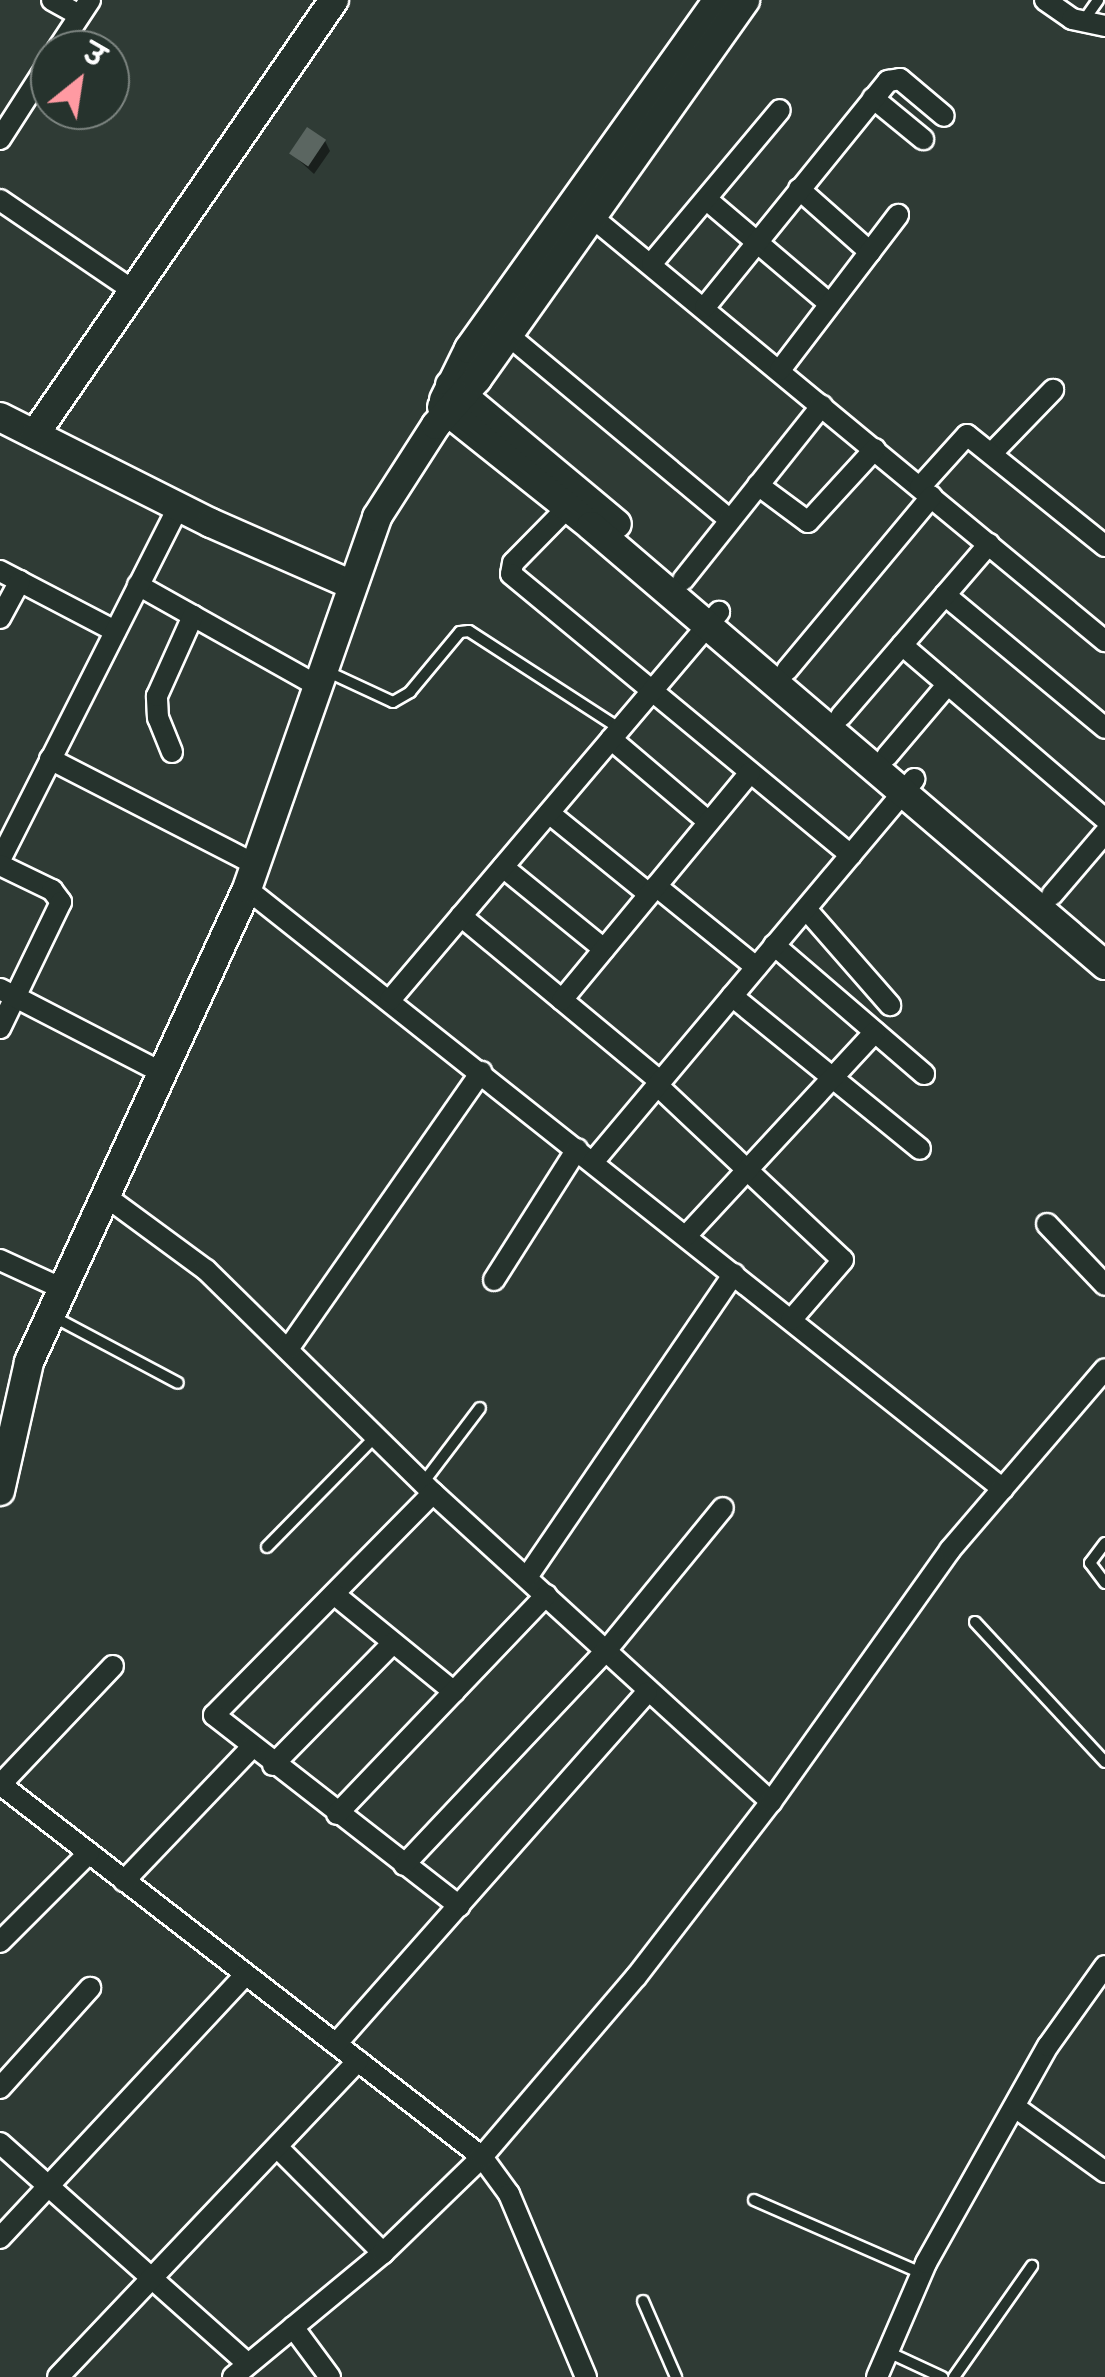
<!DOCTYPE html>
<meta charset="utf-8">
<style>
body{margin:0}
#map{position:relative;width:1105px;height:2377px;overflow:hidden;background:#2f3b35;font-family:"Comic Neue","Playpen Sans Deva",sans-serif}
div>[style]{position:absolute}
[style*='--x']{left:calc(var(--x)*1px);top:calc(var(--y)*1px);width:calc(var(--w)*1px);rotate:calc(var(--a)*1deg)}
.shadow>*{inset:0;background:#0007}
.building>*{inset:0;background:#5b6661;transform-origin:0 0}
.roads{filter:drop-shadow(2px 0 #fff) drop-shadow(-2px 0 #fff) drop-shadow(0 2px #fff) drop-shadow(0 -2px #fff)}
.lane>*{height:10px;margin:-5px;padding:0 5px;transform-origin:5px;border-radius:5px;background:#26332d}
.street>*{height:20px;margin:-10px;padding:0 10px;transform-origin:10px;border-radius:10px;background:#26332d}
.secondary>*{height:28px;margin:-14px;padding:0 14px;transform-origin:14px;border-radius:14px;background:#26332d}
span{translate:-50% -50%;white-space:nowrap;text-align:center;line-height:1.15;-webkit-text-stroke:8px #26332d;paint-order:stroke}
.north{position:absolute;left:30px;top:30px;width:100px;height:100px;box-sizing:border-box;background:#26332d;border:2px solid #7d8581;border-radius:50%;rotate:30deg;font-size:28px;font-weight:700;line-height:40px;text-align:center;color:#fff}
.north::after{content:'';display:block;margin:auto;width:35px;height:45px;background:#ff9aa2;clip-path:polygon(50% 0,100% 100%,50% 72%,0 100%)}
</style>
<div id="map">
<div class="shadow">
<div style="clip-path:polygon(325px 141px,330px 151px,314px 174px,292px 154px)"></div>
</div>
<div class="building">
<div style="left:307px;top:127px;width:23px;height:32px;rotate:34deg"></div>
</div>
<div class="roads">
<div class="lane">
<div style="--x:1082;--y:23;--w:28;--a:-55"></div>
<div style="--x:324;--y:670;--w:76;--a:24.9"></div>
<div style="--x:393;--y:702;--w:20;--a:-30"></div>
<div style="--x:410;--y:692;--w:78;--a:-50.2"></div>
<div style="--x:460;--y:632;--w:9;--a:-6"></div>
<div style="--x:469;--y:631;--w:179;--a:32.9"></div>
<div style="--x:54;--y:1317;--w:140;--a:28"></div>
<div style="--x:423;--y:1483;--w:94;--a:-52.8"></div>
<div style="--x:1105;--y:1543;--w:25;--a:127"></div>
<div style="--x:1090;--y:1563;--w:25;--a:53"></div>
<div style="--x:267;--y:1547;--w:154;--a:-45.5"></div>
<div style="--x:975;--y:1622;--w:191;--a:47.1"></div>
<div style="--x:754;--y:2200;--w:182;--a:23.6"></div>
<div style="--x:643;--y:2301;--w:83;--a:66.5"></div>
<div style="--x:888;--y:2352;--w:60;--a:24.8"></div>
<div style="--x:954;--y:2377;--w:136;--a:-54.9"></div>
</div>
<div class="street">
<div style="--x:52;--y:0;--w:31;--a:29"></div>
<div style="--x:1045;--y:0;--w:33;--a:35"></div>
<div style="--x:1072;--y:19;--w:34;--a:12"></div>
<div style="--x:57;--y:50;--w:60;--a:-56.6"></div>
<div style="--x:873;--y:98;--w:65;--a:39.4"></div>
<div style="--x:0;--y:139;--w:93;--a:-57.3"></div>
<div style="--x:799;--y:189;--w:95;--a:41.6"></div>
<div style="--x:706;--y:199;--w:162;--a:40.3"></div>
<div style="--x:0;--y:200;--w:162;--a:34.2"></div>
<div style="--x:581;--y:208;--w:680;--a:39.57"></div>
<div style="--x:652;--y:263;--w:199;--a:-50.1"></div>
<div style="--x:705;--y:307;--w:291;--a:-51"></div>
<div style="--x:888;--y:81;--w:12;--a:-9"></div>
<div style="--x:900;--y:79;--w:57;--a:40.1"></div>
<div style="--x:508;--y:335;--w:289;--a:39.8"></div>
<div style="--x:780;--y:370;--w:195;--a:-52.7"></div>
<div style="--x:992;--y:453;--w:88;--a:-45.9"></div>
<div style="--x:758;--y:485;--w:62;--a:36.5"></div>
<div style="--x:808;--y:522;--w:99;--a:-47.5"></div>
<div style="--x:920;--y:487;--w:70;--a:-47.9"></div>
<div style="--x:967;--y:435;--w:177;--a:38.8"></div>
<div style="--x:568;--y:507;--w:78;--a:134.5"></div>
<div style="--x:513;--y:563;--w:11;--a:100"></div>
<div style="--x:511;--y:574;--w:441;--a:39.6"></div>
<div style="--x:0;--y:571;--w:130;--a:27.6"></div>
<div style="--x:683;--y:580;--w:223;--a:-51.5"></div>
<div style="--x:138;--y:585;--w:206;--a:29.3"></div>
<div style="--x:945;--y:595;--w:208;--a:39.7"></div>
<div style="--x:0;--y:618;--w:42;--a:-61.6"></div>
<div style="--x:902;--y:645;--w:267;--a:40.6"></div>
<div style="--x:787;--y:670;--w:226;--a:-50.2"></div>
<div style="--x:841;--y:716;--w:227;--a:-49.3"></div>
<div style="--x:611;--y:739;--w:128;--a:40.3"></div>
<div style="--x:172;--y:752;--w:37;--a:-112"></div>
<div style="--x:158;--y:718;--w:22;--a:-93"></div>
<div style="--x:157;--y:696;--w:88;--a:-65.8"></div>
<div style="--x:887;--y:756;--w:94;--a:-49.7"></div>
<div style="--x:50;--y:759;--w:232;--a:27.2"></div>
<div style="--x:549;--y:813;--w:129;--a:39"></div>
<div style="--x:0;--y:860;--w:395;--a:-63.2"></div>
<div style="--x:0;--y:865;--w:58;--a:25.7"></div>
<div style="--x:52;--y:890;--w:15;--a:53"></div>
<div style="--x:61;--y:902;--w:140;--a:115.8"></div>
<div style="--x:503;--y:867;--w:130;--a:39.1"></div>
<div style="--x:656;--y:886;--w:129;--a:39"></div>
<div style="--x:247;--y:889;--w:965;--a:38.44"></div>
<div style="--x:1052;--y:895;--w:82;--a:-49.5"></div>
<div style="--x:806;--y:909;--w:128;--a:48.8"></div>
<div style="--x:461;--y:916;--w:259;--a:39.7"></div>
<div style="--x:774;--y:945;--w:198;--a:40.7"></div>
<div style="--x:0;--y:989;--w:186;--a:27.3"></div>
<div style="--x:732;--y:996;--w:242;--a:39.1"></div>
<div style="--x:390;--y:1000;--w:509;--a:-49.7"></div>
<div style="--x:562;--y:1000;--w:295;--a:-50.4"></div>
<div style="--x:657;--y:1085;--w:255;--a:43.3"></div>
<div style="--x:843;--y:1260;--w:79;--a:130.9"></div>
<div style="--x:593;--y:1162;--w:500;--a:-50"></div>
<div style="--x:104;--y:1195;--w:127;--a:36.3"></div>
<div style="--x:206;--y:1270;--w:318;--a:44.5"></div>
<div style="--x:433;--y:1493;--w:458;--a:42.4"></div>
<div style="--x:1047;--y:1224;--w:84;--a:46.4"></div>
<div style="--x:686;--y:1236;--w:278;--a:-47.2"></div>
<div style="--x:0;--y:1260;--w:67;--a:24.7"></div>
<div style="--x:494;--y:1280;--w:155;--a:-57.6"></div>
<div style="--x:288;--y:1349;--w:338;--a:-55.1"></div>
<div style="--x:433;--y:1493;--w:312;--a:134.6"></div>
<div style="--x:214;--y:1715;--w:311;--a:37.9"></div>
<div style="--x:527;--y:1577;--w:367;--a:-55.7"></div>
<div style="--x:334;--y:1594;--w:155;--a:39.2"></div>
<div style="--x:273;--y:1765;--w:171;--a:-45.5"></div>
<div style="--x:0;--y:1784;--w:609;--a:37.73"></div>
<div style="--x:482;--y:2157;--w:46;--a:53.9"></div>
<div style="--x:509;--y:2194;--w:199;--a:67.2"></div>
<div style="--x:0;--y:1785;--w:164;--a:-46.5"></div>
<div style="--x:337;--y:1814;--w:303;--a:-46.3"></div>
<div style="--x:404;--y:1865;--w:293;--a:-46.7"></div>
<div style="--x:605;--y:1652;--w:186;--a:-50.7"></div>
<div style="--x:124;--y:1881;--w:184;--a:-46.3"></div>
<div style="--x:0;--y:1942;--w:126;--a:-45"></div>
<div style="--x:336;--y:2044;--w:469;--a:-48.5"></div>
<div style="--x:0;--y:2088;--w:135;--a:-48"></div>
<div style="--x:1015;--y:2107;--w:111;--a:35.8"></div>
<div style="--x:0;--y:2143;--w:332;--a:41.7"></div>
<div style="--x:277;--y:2147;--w:150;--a:45"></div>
<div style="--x:0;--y:2238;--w:359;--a:-47"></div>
<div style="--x:293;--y:2327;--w:62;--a:53.5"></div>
<div style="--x:58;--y:2377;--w:436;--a:-46.5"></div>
<div style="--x:233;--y:2377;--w:195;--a:-39.6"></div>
<div style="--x:383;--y:2253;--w:138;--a:-44.1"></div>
<div style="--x:482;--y:2157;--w:237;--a:-49.5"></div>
<div style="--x:636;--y:1977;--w:221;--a:-52.4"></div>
<div style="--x:771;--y:1802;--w:309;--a:-54.6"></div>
<div style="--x:950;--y:1550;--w:238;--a:-49.4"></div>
<div style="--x:877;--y:2377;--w:124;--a:-66.7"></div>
<div style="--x:926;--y:2263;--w:249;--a:-60.7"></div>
<div style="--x:1048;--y:2046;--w:98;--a:-54.5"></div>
</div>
<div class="secondary">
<div style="--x:450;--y:385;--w:217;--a:39.8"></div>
<div style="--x:444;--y:400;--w:57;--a:-63.9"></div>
<div style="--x:469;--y:349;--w:429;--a:-54.5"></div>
<div style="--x:442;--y:407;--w:191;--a:38.6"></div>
<div style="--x:591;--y:526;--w:676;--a:40.5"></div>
<div style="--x:0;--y:417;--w:236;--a:26.7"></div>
<div style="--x:211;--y:523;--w:154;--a:23.7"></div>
<div style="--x:35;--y:434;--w:527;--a:-55.44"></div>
<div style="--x:0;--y:1491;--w:132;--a:-77.3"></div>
<div style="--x:29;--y:1362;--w:521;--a:-65.26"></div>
<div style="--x:247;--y:889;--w:394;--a:-70.7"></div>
<div style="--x:377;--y:517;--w:109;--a:-57.3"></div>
<div style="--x:436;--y:425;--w:62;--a:-48.3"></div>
<div style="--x:477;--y:379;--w:464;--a:-54.7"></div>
</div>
</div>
<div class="north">उ</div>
</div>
